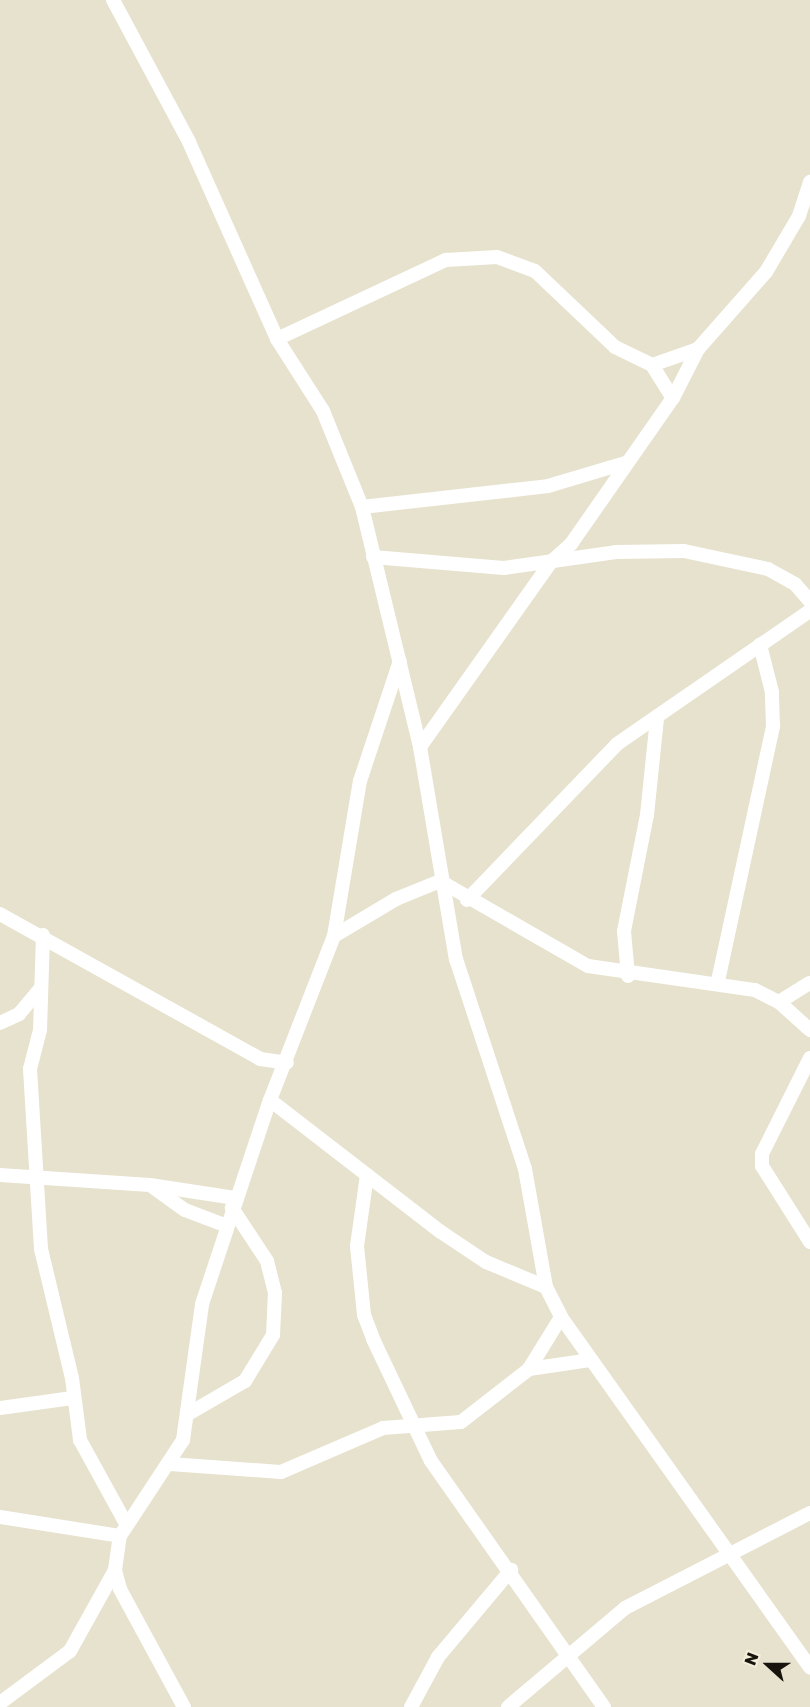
<!DOCTYPE html>
<style>
body{margin:0}
#map{position:relative;width:810px;height:1707px;overflow:hidden;background:#e7e2ce;font-family:"Golos Text",sans-serif}
div>[style]{position:absolute}
[style*='--x']{left:calc(var(--x)*1px);top:calc(var(--y)*1px);width:calc(var(--w)*1px);rotate:calc(var(--a)*1deg)}
.minor>*{height:14px;margin:-7px;padding:0 7px;transform-origin:7px;border-radius:7px;background:#fff}
span{translate:-50% -50%;white-space:nowrap;text-align:center;line-height:1.15;-webkit-text-stroke:5px #f4efdb;paint-order:stroke}
.north{position:absolute;left:738px;top:1635px;width:60px;height:60px;-webkit-text-stroke:4px #f4efdb;paint-order:stroke;rotate:291deg;font-size:16px;font-weight:700;line-height:24px;text-align:center;color:#16140d}
.north::after{content:'';display:block;margin:auto;width:21px;height:27px;background:#16140d;clip-path:polygon(50% 0,100% 100%,50% 72%,0 100%)}
</style>
<div id="map">
<div class="minor">
<div style="--x:113;--y:0;--w:161;--a:61.8"></div>
<div style="--x:189;--y:142;--w:216;--a:65.9"></div>
<div style="--x:277;--y:339;--w:85;--a:57.4"></div>
<div style="--x:323;--y:411;--w:104;--a:67.9"></div>
<div style="--x:362;--y:507;--w:247;--a:76.4"></div>
<div style="--x:420;--y:747;--w:215;--a:80.4"></div>
<div style="--x:456;--y:959;--w:221;--a:71.8"></div>
<div style="--x:525;--y:1169;--w:120;--a:79.9"></div>
<div style="--x:546;--y:1287;--w:34;--a:63"></div>
<div style="--x:561;--y:1317;--w:430;--a:54.6"></div>
<div style="--x:277;--y:339;--w:187;--a:-25.1"></div>
<div style="--x:446;--y:260;--w:51;--a:-3.4"></div>
<div style="--x:497;--y:257;--w:40;--a:20.2"></div>
<div style="--x:535;--y:271;--w:110;--a:43.5"></div>
<div style="--x:615;--y:347;--w:41;--a:25.9"></div>
<div style="--x:652;--y:365;--w:39;--a:58"></div>
<div style="--x:652;--y:365;--w:49;--a:-19.2"></div>
<div style="--x:362;--y:507;--w:187;--a:-6.4"></div>
<div style="--x:548;--y:486;--w:80;--a:-16.6"></div>
<div style="--x:373;--y:557;--w:131;--a:4.8"></div>
<div style="--x:504;--y:568;--w:113;--a:-8.1"></div>
<div style="--x:616;--y:552;--w:68;--a:-0.8"></div>
<div style="--x:684;--y:551;--w:86;--a:12.1"></div>
<div style="--x:768;--y:569;--w:31;--a:29"></div>
<div style="--x:795;--y:584;--w:23;--a:49"></div>
<div style="--x:420;--y:747;--w:227;--a:-54.7"></div>
<div style="--x:551;--y:562;--w:27;--a:-42"></div>
<div style="--x:571;--y:544;--w:178;--a:-55.1"></div>
<div style="--x:673;--y:398;--w:55;--a:-63"></div>
<div style="--x:698;--y:349;--w:103;--a:-48.6"></div>
<div style="--x:766;--y:272;--w:65;--a:-59.5"></div>
<div style="--x:799;--y:216;--w:36;--a:-72"></div>
<div style="--x:467;--y:900;--w:216;--a:-46.1"></div>
<div style="--x:617;--y:744;--w:234;--a:-34.6"></div>
<div style="--x:0;--y:914;--w:298;--a:29.1"></div>
<div style="--x:260;--y:1059;--w:27;--a:8"></div>
<div style="--x:43;--y:935;--w:95;--a:91.8"></div>
<div style="--x:40;--y:1030;--w:40;--a:104.4"></div>
<div style="--x:30;--y:1069;--w:180;--a:86.5"></div>
<div style="--x:41;--y:1249;--w:133;--a:76.5"></div>
<div style="--x:72;--y:1378;--w:63;--a:82.6"></div>
<div style="--x:80;--y:1440;--w:94;--a:61.2"></div>
<div style="--x:334;--y:936;--w:72;--a:-30.8"></div>
<div style="--x:396;--y:899;--w:48;--a:-22.2"></div>
<div style="--x:440;--y:881;--w:171;--a:29.9"></div>
<div style="--x:588;--y:966;--w:169;--a:8.2"></div>
<div style="--x:755;--y:990;--w:27;--a:27"></div>
<div style="--x:779;--y:1002;--w:42;--a:42.1"></div>
<div style="--x:628;--y:976;--w:45;--a:-95.1"></div>
<div style="--x:624;--y:931;--w:118;--a:-78.8"></div>
<div style="--x:647;--y:815;--w:97;--a:-84.1"></div>
<div style="--x:718;--y:981;--w:261;--a:-77.8"></div>
<div style="--x:773;--y:726;--w:34;--a:-92"></div>
<div style="--x:772;--y:692;--w:49;--a:-104.3"></div>
<div style="--x:779;--y:1002;--w:36;--a:-32"></div>
<div style="--x:0;--y:1023;--w:21;--a:-25"></div>
<div style="--x:19;--y:1014;--w:34;--a:-50"></div>
<div style="--x:810;--y:1058;--w:107;--a:116.6"></div>
<div style="--x:762;--y:1154;--w:12;--a:90"></div>
<div style="--x:762;--y:1166;--w:90;--a:57.7"></div>
<div style="--x:270;--y:1100;--w:216;--a:37.7"></div>
<div style="--x:441;--y:1232;--w:54;--a:33.7"></div>
<div style="--x:486;--y:1262;--w:65;--a:22.6"></div>
<div style="--x:0;--y:1175;--w:150;--a:3.8"></div>
<div style="--x:150;--y:1185;--w:86;--a:8.7"></div>
<div style="--x:367;--y:1175;--w:72;--a:98"></div>
<div style="--x:357;--y:1246;--w:69;--a:84.2"></div>
<div style="--x:364;--y:1315;--w:26;--a:69"></div>
<div style="--x:373;--y:1339;--w:135;--a:64.6"></div>
<div style="--x:431;--y:1461;--w:301;--a:54.9"></div>
<div style="--x:153;--y:1187;--w:39;--a:36"></div>
<div style="--x:185;--y:1210;--w:45;--a:20.9"></div>
<div style="--x:529;--y:1369;--w:61;--a:-58.4"></div>
<div style="--x:0;--y:1408;--w:73;--a:-7.9"></div>
<div style="--x:188;--y:1414;--w:66;--a:-30.1"></div>
<div style="--x:245;--y:1381;--w:54;--a:-58.7"></div>
<div style="--x:273;--y:1335;--w:42;--a:-87.3"></div>
<div style="--x:275;--y:1293;--w:33;--a:-104"></div>
<div style="--x:267;--y:1261;--w:64;--a:-123.4"></div>
<div style="--x:170;--y:1464;--w:111;--a:4.1"></div>
<div style="--x:281;--y:1472;--w:111;--a:-23.3"></div>
<div style="--x:383;--y:1428;--w:78;--a:-4.4"></div>
<div style="--x:461;--y:1422;--w:86;--a:-37.9"></div>
<div style="--x:529;--y:1369;--w:63;--a:-8.3"></div>
<div style="--x:0;--y:1517;--w:121;--a:9"></div>
<div style="--x:0;--y:1703;--w:87;--a:-36.6"></div>
<div style="--x:70;--y:1651;--w:93;--a:-60.9"></div>
<div style="--x:184;--y:1707;--w:134;--a:-118.5"></div>
<div style="--x:120;--y:1589;--w:20;--a:-105"></div>
<div style="--x:115;--y:1570;--w:34;--a:-82"></div>
<div style="--x:120;--y:1536;--w:115;--a:-56.7"></div>
<div style="--x:183;--y:1440;--w:137;--a:-82"></div>
<div style="--x:202;--y:1304;--w:215;--a:-71.6"></div>
<div style="--x:270;--y:1100;--w:176;--a:-68.7"></div>
<div style="--x:334;--y:936;--w:157;--a:-80.5"></div>
<div style="--x:360;--y:781;--w:126;--a:-71.6"></div>
<div style="--x:411;--y:1707;--w:57;--a:-61.6"></div>
<div style="--x:438;--y:1657;--w:114;--a:-50"></div>
<div style="--x:508;--y:1707;--w:153;--a:-40.2"></div>
<div style="--x:625;--y:1608;--w:208;--a:-27.2"></div>
</div>
<div class="north">N</div>
</div>
